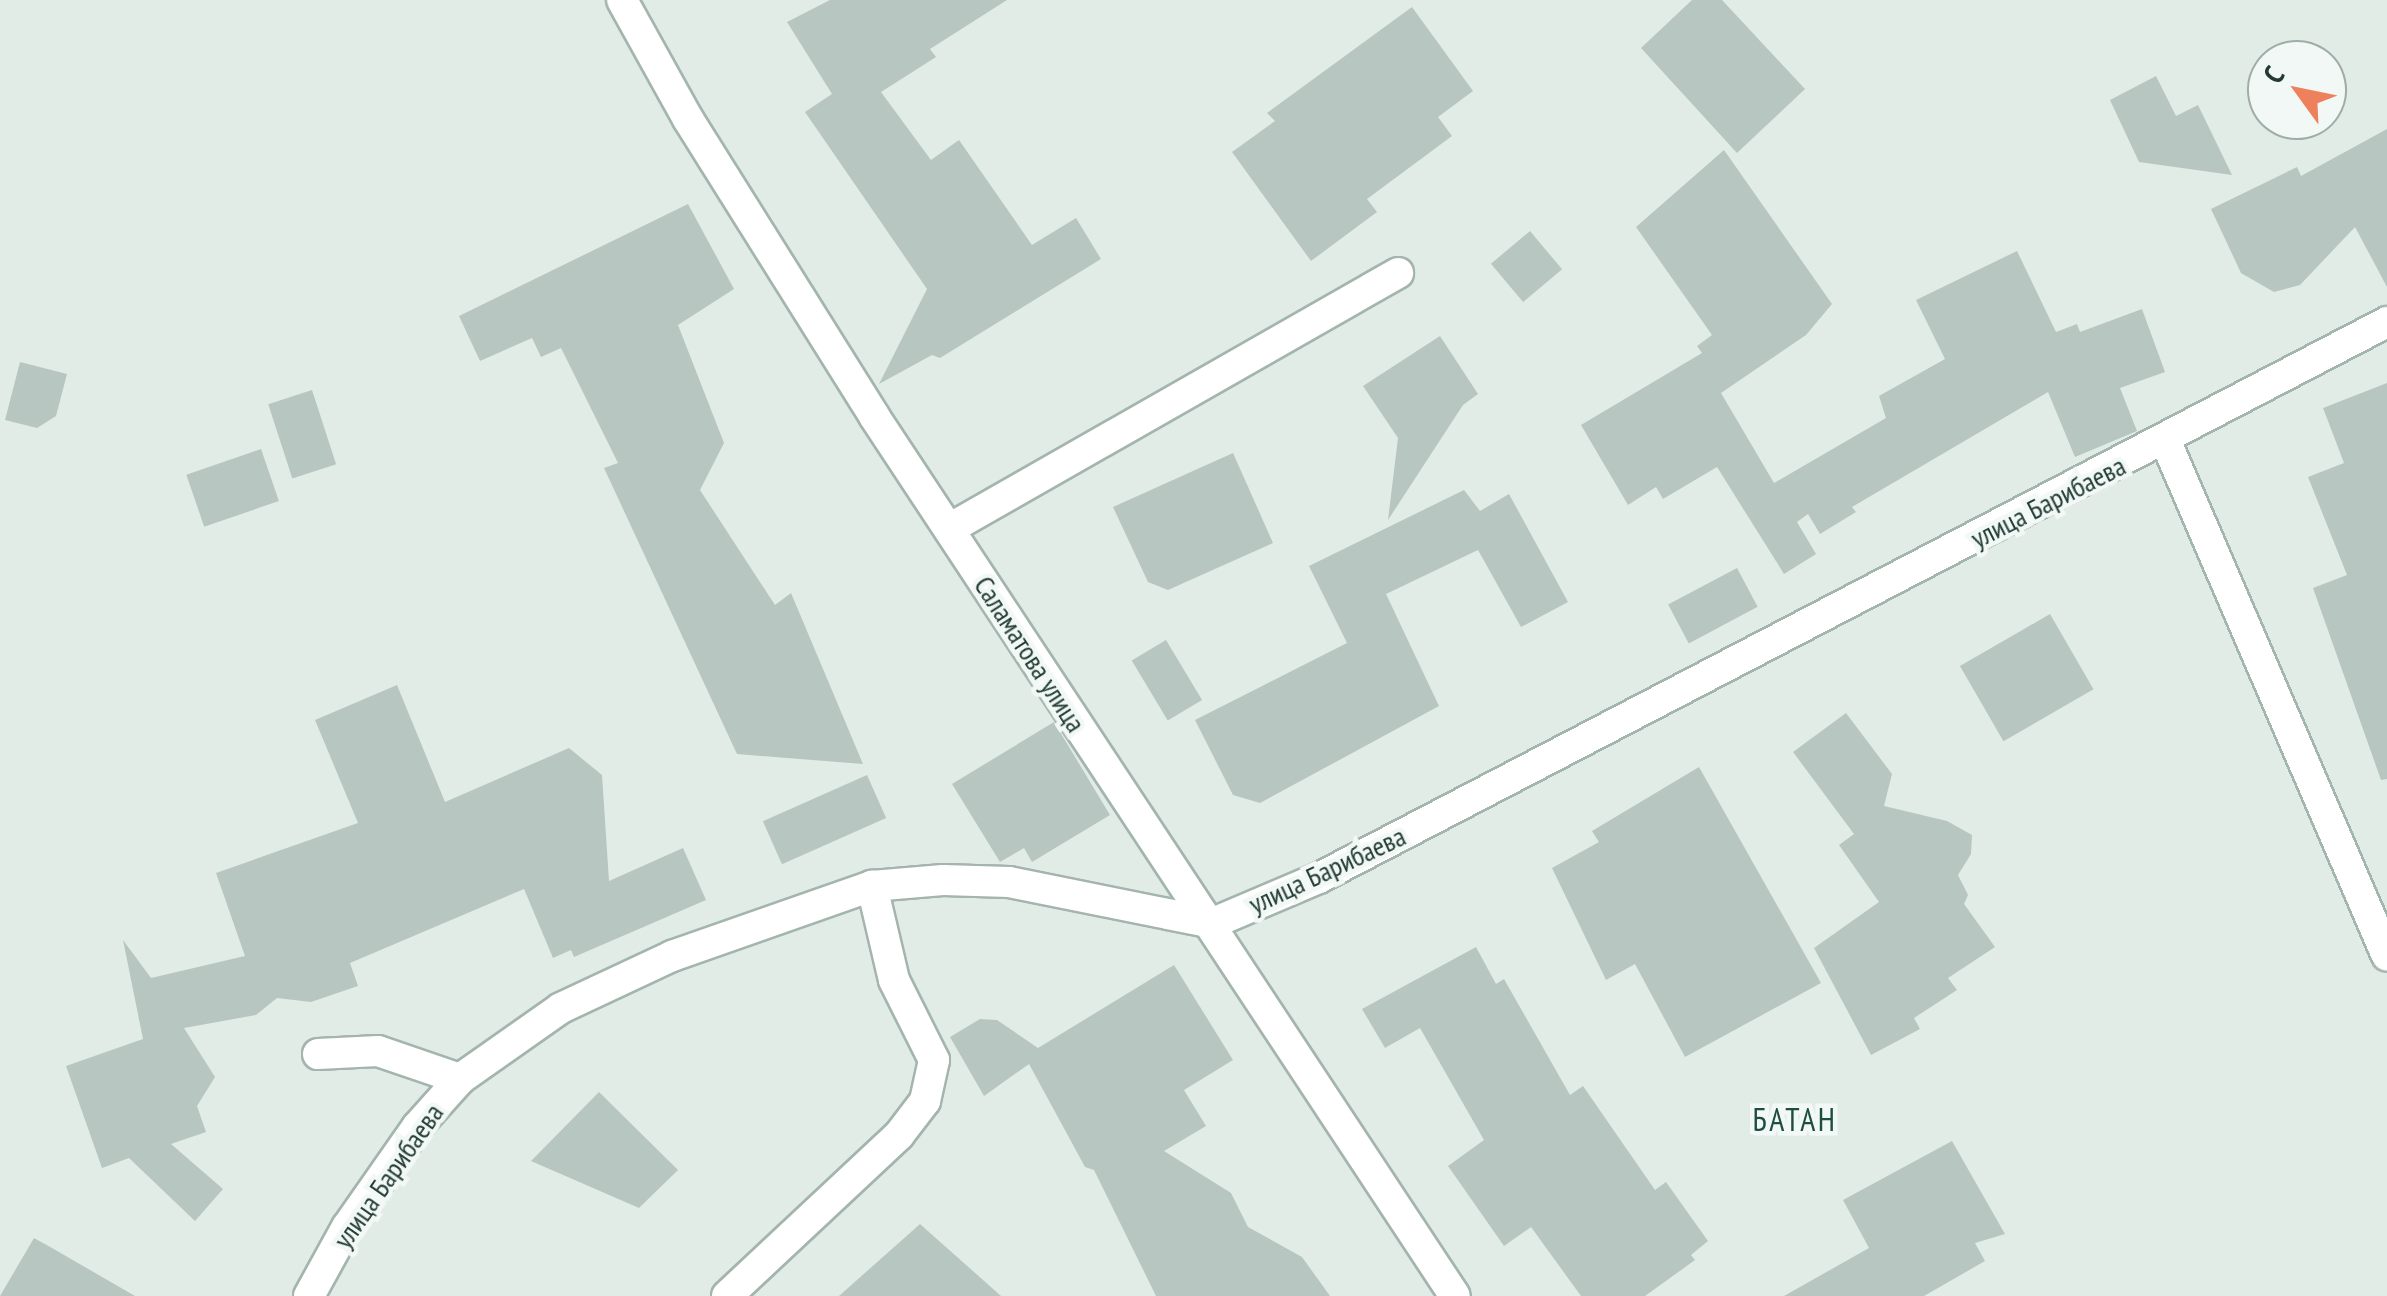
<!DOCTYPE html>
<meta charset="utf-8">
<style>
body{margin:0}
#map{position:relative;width:2387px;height:1296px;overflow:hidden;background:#e1ece7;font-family:"PT Sans Narrow",sans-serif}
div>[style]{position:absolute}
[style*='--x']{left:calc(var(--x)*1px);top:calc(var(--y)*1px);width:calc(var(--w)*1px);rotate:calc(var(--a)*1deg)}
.building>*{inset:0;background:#b7c6c0;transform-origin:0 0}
.roads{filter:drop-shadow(2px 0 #a4b4ae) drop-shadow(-2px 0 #a4b4ae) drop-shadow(0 2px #a4b4ae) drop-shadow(0 -2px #a4b4ae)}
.street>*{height:30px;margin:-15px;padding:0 15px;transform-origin:15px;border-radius:15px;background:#fff}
.secondary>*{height:30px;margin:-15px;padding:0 15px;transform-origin:15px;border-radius:15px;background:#fff}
span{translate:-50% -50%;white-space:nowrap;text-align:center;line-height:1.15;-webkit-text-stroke:9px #f2f8f5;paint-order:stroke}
.street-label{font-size:28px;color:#223c35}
.quarter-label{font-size:32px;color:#1e4e42;letter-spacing:2.5px}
.north{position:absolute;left:2247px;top:40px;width:100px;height:100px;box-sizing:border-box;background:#f2f8f5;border:2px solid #9fada8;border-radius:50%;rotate:303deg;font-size:28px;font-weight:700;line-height:40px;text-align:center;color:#223c35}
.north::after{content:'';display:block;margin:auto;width:35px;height:45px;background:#ef805c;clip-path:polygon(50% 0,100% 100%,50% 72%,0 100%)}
</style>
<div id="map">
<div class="building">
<div style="clip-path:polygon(830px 0,1007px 0,930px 49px,936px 57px,881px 92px,931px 160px,959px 140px,1032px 245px,1076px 218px,1101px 259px,940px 358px,932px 355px,879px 384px,927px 289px,805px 112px,832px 94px,787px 22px)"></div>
<div style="clip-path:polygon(1692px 0,1722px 0,1805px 89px,1737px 153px,1641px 48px)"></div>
<div style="clip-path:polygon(1412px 7px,1473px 91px,1438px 117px,1452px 136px,1367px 199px,1377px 212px,1311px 261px,1232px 152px,1275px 121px,1267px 113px)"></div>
<div style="clip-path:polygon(2156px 76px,2176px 116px,2198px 105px,2232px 175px,2139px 162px,2110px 100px)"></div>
<div style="clip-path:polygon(2387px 129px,2387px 287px,2355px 227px,2300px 285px,2274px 292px,2241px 273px,2211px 209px,2297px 167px,2301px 176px)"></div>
<div style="clip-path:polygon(1724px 150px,1832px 304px,1806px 335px,1721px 393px,1774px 483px,1886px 418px,1879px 396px,1945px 359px,1916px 300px,2017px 251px,2056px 332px,2077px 324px,2080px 332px,2142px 309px,2165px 372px,2120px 388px,2137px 431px,2075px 457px,2048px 392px,1852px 507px,1856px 512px,1820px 534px,1808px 514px,1797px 522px,1816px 554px,1784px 574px,1717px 467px,1663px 499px,1656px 487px,1628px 505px,1581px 425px,1702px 353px,1697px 346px,1712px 335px,1636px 227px)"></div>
<div style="clip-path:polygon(688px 204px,734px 289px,678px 325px,724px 443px,700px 490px,775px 605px,791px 593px,863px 764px,737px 754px,604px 468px,618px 463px,561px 348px,541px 357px,532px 338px,480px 361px,459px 316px)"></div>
<div style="left:1530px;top:231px;width:50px;height:51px;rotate:50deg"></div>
<div style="clip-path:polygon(1440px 336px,1478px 394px,1463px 405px,1388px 520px,1398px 438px,1363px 386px)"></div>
<div style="clip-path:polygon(20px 362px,67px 374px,56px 416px,37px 428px,5px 420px)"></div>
<div style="clip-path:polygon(2387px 383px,2387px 779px,2381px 780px,2313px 588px,2347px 575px,2308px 477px,2344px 463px,2323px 408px)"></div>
<div style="left:312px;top:390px;width:78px;height:46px;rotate:72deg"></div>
<div style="left:261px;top:449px;width:55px;height:79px;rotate:71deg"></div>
<div style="clip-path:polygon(1233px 453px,1273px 543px,1168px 590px,1148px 582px,1113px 507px)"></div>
<div style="clip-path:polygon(1464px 490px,1480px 511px,1509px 494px,1568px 602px,1521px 627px,1478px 550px,1386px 594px,1439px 706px,1260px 803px,1233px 795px,1195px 720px,1347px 643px,1309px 566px)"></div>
<div style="left:1737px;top:568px;width:44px;height:78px;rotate:62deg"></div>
<div style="left:2050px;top:614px;width:87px;height:104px;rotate:60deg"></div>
<div style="left:1166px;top:640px;width:70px;height:40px;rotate:59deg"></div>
<div style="clip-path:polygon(397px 685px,445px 802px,569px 748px,602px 775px,609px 881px,683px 848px,706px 900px,574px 957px,571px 950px,553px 958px,524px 889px,350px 963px,358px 986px,311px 1002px,277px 998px,256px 1015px,184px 1028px,215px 1077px,197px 1106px,206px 1132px,171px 1144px,223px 1189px,195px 1221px,129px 1158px,102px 1168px,66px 1066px,143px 1039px,123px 940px,151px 978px,245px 956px,216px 873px,358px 823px,315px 720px)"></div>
<div style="clip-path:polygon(1846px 713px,1892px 774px,1884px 806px,1947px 821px,1972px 835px,1971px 854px,1958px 875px,1968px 895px,1964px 904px,1995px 947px,1948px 978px,1957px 990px,1914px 1018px,1920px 1029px,1871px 1055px,1814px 948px,1879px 902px,1839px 845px,1854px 834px,1793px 752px)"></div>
<div style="clip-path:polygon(1054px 722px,1110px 815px,1032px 862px,1024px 848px,1000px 862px,952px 784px)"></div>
<div style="clip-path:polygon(1699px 767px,1821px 983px,1685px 1057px,1635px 964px,1606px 980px,1552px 868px,1599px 842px,1592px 831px)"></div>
<div style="left:867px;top:775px;width:47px;height:114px;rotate:66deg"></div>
<div style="clip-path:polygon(1476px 947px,1496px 984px,1504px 979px,1570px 1095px,1583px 1086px,1655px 1190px,1666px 1182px,1708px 1241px,1691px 1255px,1695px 1260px,1645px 1296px,1581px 1296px,1531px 1227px,1504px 1246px,1448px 1166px,1484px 1140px,1420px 1028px,1385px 1048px,1362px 1009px)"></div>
<div style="clip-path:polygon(1174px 965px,1233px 1060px,1184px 1090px,1206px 1126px,1164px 1151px,1231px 1193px,1248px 1227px,1302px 1257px,1330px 1296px,1156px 1296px,1094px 1170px,1085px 1167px,1029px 1064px,984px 1096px,950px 1037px,980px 1019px,997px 1020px,1038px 1048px)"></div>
<div style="clip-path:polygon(599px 1092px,678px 1170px,639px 1208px,531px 1161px)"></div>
<div style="clip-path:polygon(1952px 1141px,2005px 1234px,1975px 1243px,1985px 1261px,1924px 1296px,1784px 1296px,1869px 1248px,1843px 1200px)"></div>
<div style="clip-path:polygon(920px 1224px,1001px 1296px,839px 1296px)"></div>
<div style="clip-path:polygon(34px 1238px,52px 1248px,135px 1296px,0 1296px)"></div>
</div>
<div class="roads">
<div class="street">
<div style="--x:622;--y:0;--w:136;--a:61"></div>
<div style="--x:688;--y:119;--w:350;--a:57.9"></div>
<div style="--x:874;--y:416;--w:1054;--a:56.57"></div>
<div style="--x:2166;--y:442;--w:559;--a:66.73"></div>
<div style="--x:949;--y:529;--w:517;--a:-29.69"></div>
<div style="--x:318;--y:1054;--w:60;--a:-2.9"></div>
<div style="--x:378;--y:1051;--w:87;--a:18.9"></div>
<div style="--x:309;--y:1296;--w:79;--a:-61.2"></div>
<div style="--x:347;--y:1227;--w:122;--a:-55"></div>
<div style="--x:417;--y:1127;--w:64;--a:-48.1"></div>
<div style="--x:460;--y:1079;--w:123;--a:-35.1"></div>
<div style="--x:561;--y:1008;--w:123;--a:-25.1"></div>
<div style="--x:672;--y:956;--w:212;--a:-19.3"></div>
<div style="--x:872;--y:886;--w:71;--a:-4.8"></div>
<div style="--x:943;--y:880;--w:66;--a:1.7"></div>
<div style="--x:1009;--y:882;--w:208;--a:11.4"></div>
<div style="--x:727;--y:1296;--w:236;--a:-43.1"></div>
<div style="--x:899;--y:1135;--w:43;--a:-52.6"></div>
<div style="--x:925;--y:1101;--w:42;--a:-77.6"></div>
<div style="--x:934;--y:1060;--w:89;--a:-116.6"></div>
<div style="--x:894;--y:980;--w:97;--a:-103.2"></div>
</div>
<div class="secondary">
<div style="--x:1213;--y:923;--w:115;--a:-23"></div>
<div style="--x:1319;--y:878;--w:1204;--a:-27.5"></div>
</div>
</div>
<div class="street-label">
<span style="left:2048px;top:502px;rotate:-27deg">улица Барибаева</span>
<span style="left:1030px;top:654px;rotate:57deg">Саламатова улица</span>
<span style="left:1327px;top:870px;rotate:-25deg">улица Барибаева</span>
<span style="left:388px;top:1176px;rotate:-55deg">улица Барибаева</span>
</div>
<div class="quarter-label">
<span style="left:1795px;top:1119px">БАТАН</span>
</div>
<div class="north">С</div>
</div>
